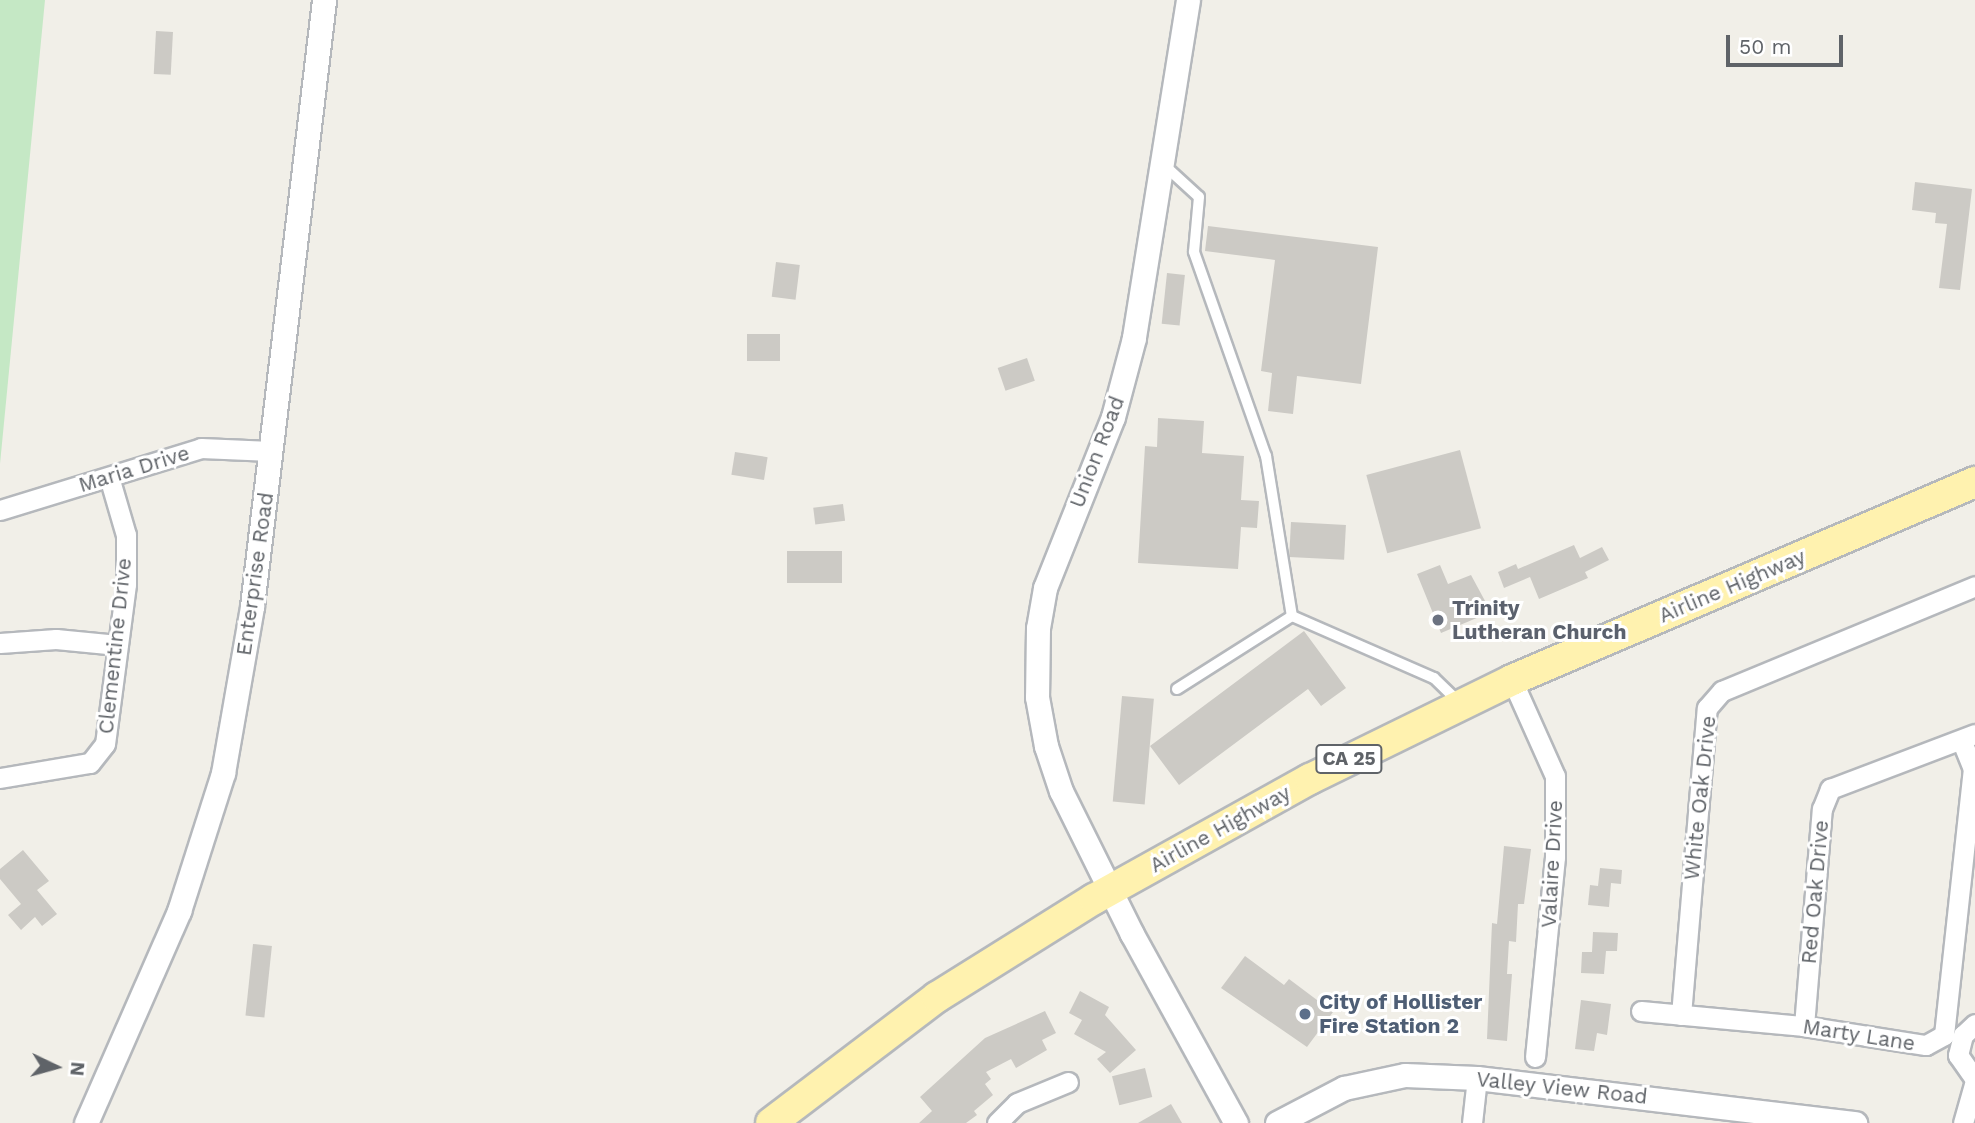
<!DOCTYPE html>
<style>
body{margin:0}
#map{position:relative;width:1975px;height:1123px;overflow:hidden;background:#f1efe8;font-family:"Work Sans",sans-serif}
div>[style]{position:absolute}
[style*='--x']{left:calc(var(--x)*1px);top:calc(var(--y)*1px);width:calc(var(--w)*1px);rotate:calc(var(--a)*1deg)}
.green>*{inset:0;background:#c5e8c5}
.building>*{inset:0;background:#cccac5;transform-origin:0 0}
.roads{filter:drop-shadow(2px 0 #b5b8bc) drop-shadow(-2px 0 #b5b8bc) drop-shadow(0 2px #b5b8bc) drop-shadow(0 -2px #b5b8bc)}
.service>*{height:10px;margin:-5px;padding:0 5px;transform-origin:5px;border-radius:5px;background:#fff}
.minor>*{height:19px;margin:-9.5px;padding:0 9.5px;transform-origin:9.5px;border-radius:9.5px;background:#fff}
.tertiary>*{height:23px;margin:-11.5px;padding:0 11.5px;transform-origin:11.5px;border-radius:11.5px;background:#fff}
.primary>*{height:30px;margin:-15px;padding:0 15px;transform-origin:15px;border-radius:15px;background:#fff2af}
.dots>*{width:19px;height:19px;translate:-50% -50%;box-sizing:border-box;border:4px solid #fff;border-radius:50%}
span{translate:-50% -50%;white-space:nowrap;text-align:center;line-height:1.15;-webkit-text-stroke:6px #fff;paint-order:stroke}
.shield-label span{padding:2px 5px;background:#fff;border:2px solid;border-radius:5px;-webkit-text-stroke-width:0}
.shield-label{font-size:19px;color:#5f6368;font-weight:700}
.street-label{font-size:21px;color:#5f6368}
.worship-label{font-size:21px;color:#5b616d;font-weight:700}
.left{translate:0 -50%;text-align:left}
.service-label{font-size:21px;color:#4e5e75;font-weight:700}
.north{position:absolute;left:21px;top:1032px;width:70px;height:70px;-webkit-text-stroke:5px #fff;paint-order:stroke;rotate:95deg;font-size:19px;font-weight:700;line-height:28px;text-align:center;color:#5f6368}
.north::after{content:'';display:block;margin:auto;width:24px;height:32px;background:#5f6368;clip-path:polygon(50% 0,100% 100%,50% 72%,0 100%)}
.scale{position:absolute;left:1726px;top:35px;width:117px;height:32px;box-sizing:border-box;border:4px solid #5f6368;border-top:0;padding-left:9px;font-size:21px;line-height:24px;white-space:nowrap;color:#5f6368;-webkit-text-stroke:5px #fff;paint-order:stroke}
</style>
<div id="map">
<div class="green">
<div style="clip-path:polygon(0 0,45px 0,0 464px)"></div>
</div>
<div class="building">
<div style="left:156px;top:31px;width:17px;height:43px;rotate:3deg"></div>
<div style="clip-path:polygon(1915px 182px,1972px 189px,1960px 290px,1939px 288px,1947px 224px,1935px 223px,1936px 213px,1912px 210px)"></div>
<div style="clip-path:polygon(1208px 226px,1378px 247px,1361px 384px,1297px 376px,1293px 414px,1268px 411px,1272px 373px,1261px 371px,1275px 260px,1205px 251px)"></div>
<div style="left:776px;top:262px;width:24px;height:35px;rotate:7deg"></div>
<div style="left:1167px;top:273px;width:18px;height:51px;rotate:6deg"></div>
<div style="left:780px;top:334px;width:27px;height:33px;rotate:90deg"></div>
<div style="left:1027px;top:358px;width:24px;height:31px;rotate:71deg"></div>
<div style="clip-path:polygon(1158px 418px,1204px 421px,1202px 453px,1244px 456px,1241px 500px,1259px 501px,1257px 528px,1241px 527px,1238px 569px,1138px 563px,1145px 446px,1157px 447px)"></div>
<div style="left:1460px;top:450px;width:81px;height:97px;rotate:75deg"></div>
<div style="left:735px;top:452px;width:33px;height:23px;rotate:9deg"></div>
<div style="left:843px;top:504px;width:17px;height:30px;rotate:83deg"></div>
<div style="left:1291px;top:522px;width:55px;height:35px;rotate:3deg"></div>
<div style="clip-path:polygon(1574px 545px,1580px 558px,1602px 547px,1609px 560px,1585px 572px,1588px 578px,1539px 599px,1530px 577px,1504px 588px,1498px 572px,1516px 564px,1518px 569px)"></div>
<div style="left:787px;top:551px;width:55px;height:32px"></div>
<div style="clip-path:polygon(1440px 565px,1448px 584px,1471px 575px,1491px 612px,1441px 633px,1417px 574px)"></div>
<div style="clip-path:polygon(1304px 631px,1346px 688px,1321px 706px,1308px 689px,1179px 785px,1150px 746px)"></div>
<div style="left:1122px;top:696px;width:32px;height:106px;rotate:5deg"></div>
<div style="clip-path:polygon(1504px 846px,1531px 849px,1524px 904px,1518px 904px,1516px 942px,1509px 941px,1507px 974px,1512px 974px,1507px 1041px,1487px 1039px,1492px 923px,1497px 924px)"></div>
<div style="clip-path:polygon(23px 850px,49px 881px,37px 890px,57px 914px,42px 926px,35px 917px,21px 930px,8px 915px,21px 904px,0 879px,0 869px)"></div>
<div style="clip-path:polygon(1600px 868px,1622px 870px,1621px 884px,1611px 883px,1609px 907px,1588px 905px,1590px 885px,1598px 886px)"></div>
<div style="clip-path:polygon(1593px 932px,1618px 933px,1617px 951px,1606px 951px,1604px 974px,1581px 973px,1582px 952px,1592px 952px)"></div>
<div style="left:253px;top:944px;width:19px;height:72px;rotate:6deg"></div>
<div style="clip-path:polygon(1245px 956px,1284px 985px,1289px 979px,1333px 1012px,1307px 1047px,1221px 988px)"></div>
<div style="clip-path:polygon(1080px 991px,1109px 1007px,1105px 1015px,1136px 1050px,1110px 1073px,1097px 1059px,1106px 1052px,1074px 1034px,1082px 1020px,1069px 1013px)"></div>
<div style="clip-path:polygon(1581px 1000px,1611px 1004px,1607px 1035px,1597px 1033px,1594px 1051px,1575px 1049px)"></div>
<div style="clip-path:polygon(1045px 1011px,1056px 1033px,1042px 1040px,1047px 1050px,1016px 1068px,1011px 1059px,986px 1072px,991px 1079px,985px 1084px,993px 1095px,974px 1111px,977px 1115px,966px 1123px,919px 1123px,932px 1111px,920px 1097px,985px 1038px)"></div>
<div style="left:1145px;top:1068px;width:30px;height:34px;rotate:76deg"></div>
<div style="clip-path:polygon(1171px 1104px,1182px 1123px,1138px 1123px)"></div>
</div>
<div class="roads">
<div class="service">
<div style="--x:1164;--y:165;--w:47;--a:42.4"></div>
<div style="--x:1199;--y:197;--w:55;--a:95.2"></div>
<div style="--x:1194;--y:252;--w:216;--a:70.6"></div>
<div style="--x:1266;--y:456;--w:162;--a:80.8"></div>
<div style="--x:1292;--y:616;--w:155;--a:23.6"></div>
<div style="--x:1434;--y:678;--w:35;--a:44"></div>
<div style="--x:1177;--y:689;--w:136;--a:-32.4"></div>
</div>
<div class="minor">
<div style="--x:0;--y:510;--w:210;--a:-17.1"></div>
<div style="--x:201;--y:448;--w:70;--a:2.5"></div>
<div style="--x:0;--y:643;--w:56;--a:-4.1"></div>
<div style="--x:56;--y:639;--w:62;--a:5.5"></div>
<div style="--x:1512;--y:680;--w:105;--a:65.9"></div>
<div style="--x:1555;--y:776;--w:81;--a:90"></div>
<div style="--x:1555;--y:857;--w:201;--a:95.7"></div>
<div style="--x:0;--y:778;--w:91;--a:-9.5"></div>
<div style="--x:90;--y:763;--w:24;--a:-52"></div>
<div style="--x:105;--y:744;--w:161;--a:-82.5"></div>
<div style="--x:126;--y:584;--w:49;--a:-90"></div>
<div style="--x:126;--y:535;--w:60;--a:-106.3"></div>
<div style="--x:1641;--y:1011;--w:164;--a:5.3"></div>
<div style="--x:1804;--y:1026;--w:123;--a:8.9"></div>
<div style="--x:1926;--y:1045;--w:21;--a:-29"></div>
<div style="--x:1944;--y:1035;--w:268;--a:-83.8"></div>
<div style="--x:1973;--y:769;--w:31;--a:-112"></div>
<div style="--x:1681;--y:1015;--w:308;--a:-85.2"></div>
<div style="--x:1707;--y:708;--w:23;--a:-49"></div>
<div style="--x:1722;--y:691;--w:274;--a:-22.5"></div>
<div style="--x:1975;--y:1024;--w:16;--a:137"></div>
<div style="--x:1963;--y:1035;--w:21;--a:104"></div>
<div style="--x:1958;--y:1055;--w:29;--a:55"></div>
<div style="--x:1804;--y:1026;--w:218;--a:-85.3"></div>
<div style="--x:1822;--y:809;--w:22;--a:-68"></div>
<div style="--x:1830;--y:789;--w:155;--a:-20.8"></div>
<div style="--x:997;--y:1123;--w:28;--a:-45"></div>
<div style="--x:1017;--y:1103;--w:55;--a:-22.4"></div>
<div style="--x:1472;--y:1123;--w:45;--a:-83.7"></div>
<div style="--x:1963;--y:1123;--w:44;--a:-74.1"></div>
</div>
<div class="tertiary">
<div style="--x:1188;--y:0;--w:342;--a:99.1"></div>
<div style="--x:1134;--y:338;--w:82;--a:104.9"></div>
<div style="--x:1113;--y:417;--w:184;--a:111.7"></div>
<div style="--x:1045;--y:588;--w:41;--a:99.9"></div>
<div style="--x:1038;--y:628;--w:69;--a:90.8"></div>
<div style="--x:1037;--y:697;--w:50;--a:79.6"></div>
<div style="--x:1046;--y:746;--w:47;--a:71.6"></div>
<div style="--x:1061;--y:791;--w:160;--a:63.6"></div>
<div style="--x:1132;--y:934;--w:216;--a:61.2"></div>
<div style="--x:86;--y:1123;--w:232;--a:-66.3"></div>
<div style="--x:179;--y:911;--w:145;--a:-72.3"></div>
<div style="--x:223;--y:773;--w:169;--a:-80.1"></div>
<div style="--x:252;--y:606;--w:610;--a:-83.22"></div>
<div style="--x:1277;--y:1123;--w:76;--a:-27.6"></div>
<div style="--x:1344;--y:1088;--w:62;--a:-12"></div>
<div style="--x:1405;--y:1075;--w:72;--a:2.4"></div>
<div style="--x:1477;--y:1078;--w:381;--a:6.8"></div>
</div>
<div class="primary">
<div style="--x:771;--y:1123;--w:208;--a:-37.2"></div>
<div style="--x:937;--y:997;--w:185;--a:-32"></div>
<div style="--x:1094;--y:899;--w:247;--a:-29.1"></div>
<div style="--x:1310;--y:779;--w:225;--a:-26.1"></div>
<div style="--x:1512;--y:680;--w:504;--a:-23.15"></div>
</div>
</div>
<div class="dots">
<div style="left:1438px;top:620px;background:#6b7280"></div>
<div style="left:1305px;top:1014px;background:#5c6f8a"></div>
</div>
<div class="shield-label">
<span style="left:1349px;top:759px">CA 25</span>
</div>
<div class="street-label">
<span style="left:1097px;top:452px;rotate:-69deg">Union Road</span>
<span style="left:134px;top:469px;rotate:-17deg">Maria Drive</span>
<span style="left:255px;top:574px;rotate:-82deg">Enterprise Road</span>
<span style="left:1732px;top:586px;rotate:-23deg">Airline Highway</span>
<span style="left:115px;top:646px;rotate:-84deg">Clementine Drive</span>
<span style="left:1700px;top:798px;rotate:-84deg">White Oak Drive</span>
<span style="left:1220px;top:829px;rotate:-29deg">Airline Highway</span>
<span style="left:1552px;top:864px;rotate:-87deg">Valaire Drive</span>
<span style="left:1815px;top:892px;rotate:-85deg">Red Oak Drive</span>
<span style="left:1859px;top:1035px;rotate:9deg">Marty Lane</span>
<span style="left:1562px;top:1088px;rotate:6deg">Valley View Road</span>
</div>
<div class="worship-label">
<span class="left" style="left:1452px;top:620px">Trinity<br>Lutheran Church</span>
</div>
<div class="service-label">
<span class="left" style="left:1319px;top:1014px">City of Hollister<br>Fire Station 2</span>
</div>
<div class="north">N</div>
<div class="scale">50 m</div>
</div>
